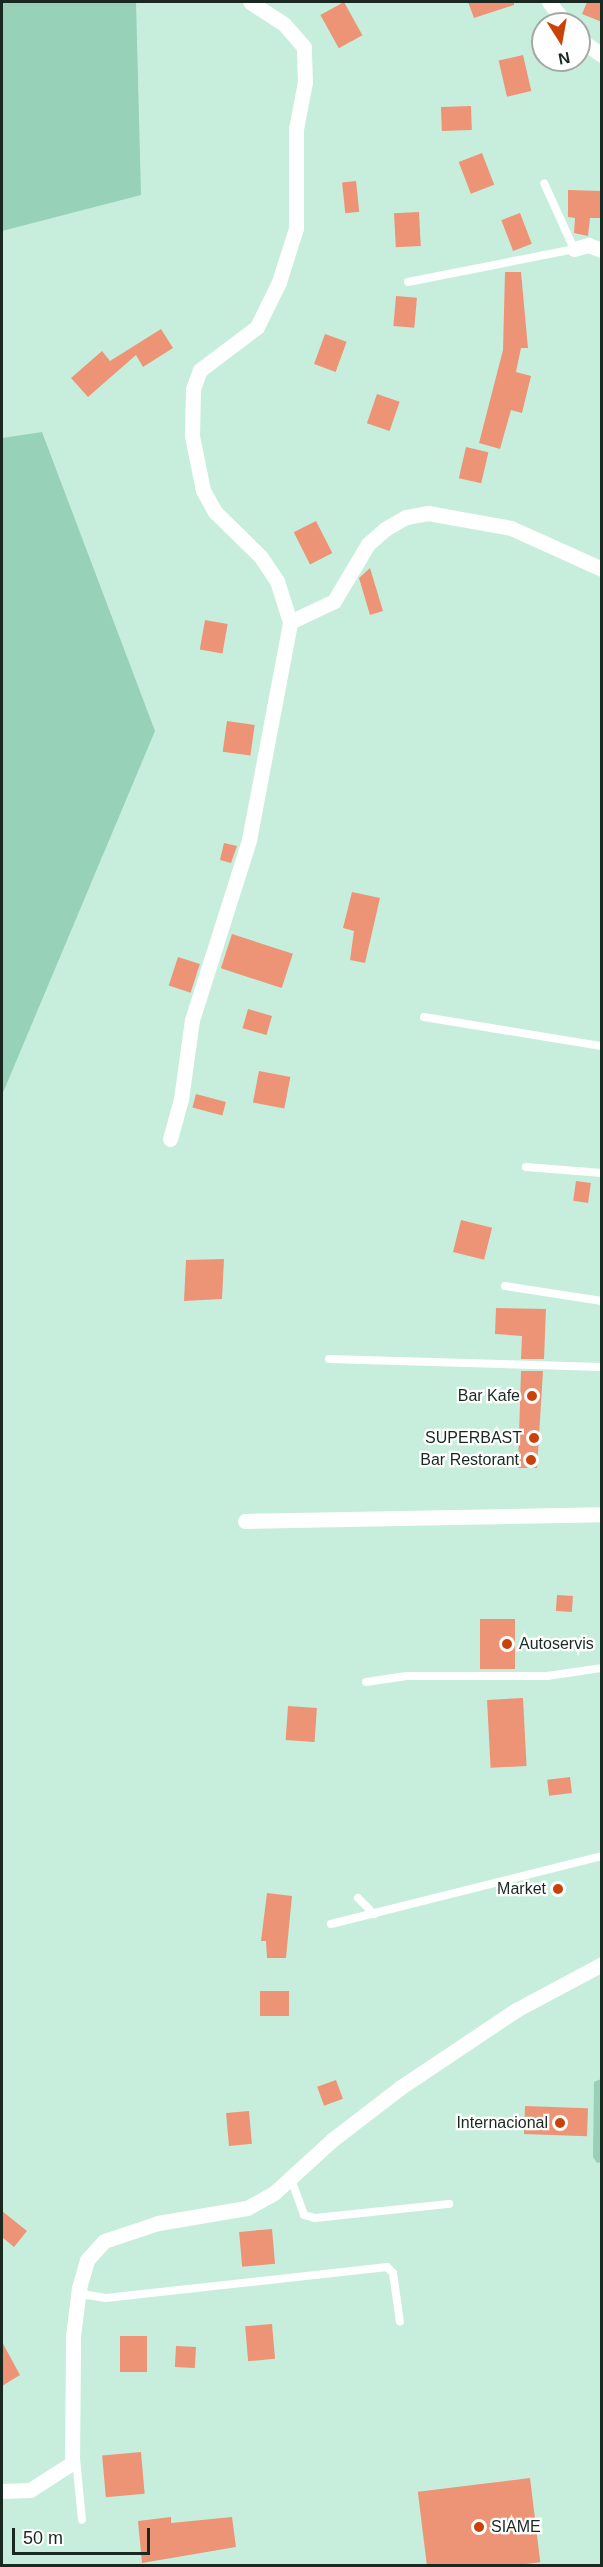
<!DOCTYPE html>
<style>
body{margin:0}
#map{position:relative;width:603px;height:2567px;overflow:hidden;background:#c7eedc;font-family:Arial,sans-serif}
div>[style]{position:absolute}
[style*='--x']{left:calc(var(--x)*1px);top:calc(var(--y)*1px);width:calc(var(--w)*1px);rotate:calc(var(--a)*1deg)}
.green>*{inset:0;background:#97d1b8}
.building>*{inset:0;background:#ed9477;transform-origin:0 0}
.service>*{height:8px;margin:-4px;padding:0 4px;transform-origin:4px;border-radius:4px;background:#fff}
.minor>*{height:15px;margin:-7.5px;padding:0 7.5px;transform-origin:7.5px;border-radius:7.5px;background:#fff}
.dots>*{width:16px;height:16px;translate:-50% -50%;box-sizing:border-box;border:3px solid #fff;border-radius:50%}
span{translate:-50% -50%;white-space:nowrap;text-align:center;line-height:1.15;-webkit-text-stroke:4.5px #fff;paint-order:stroke}
.poi-label{font-size:16px;color:#192821}
.right{translate:-100% -50%;text-align:right}
.left{translate:0 -50%;text-align:left}
.frame{position:absolute;inset:0;border:3px solid #192821;pointer-events:none}
.north{position:absolute;left:531px;top:12px;width:60px;height:60px;box-sizing:border-box;background:#fff;border:2px solid #a3a9a6;border-radius:50%;rotate:169deg;font-size:16px;font-weight:700;line-height:24px;text-align:center;color:#192821}
.north::after{content:'';display:block;margin:auto;width:21px;height:27px;background:#c94309;clip-path:polygon(50% 0,100% 100%,50% 72%,0 100%)}
.scale{position:absolute;left:12px;top:2528px;width:138px;height:27px;box-sizing:border-box;border:3px solid #192821;border-top:0;padding-left:8px;font-size:18px;line-height:21px;white-space:nowrap;color:#192821;-webkit-text-stroke:4px #fff;paint-order:stroke}
</style>
<div id="map">
<div class="green">
<div style="clip-path:polygon(2px 2px,136px 2px,141px 195px,2px 231px)"></div>
<div style="clip-path:polygon(42px 432px,155px 731px,2px 1095px,2px 438px)"></div>
<div style="clip-path:polygon(601px 2079px,602px 2162px,597px 2163px,593px 2157px,594px 2082px)"></div>
</div>
<div class="building">
<div style="left:344px;top:2px;width:38px;height:27px;rotate:61deg"></div>
<div style="clip-path:polygon(468px 2px,514px 2px,514px 5px,474px 18px)"></div>
<div style="clip-path:polygon(587px 2px,602px 2px,602px 22px,582px 14px)"></div>
<div style="left:523px;top:55px;width:37px;height:25px;rotate:77deg"></div>
<div style="left:471px;top:106px;width:24px;height:30px;rotate:88deg"></div>
<div style="left:482px;top:153px;width:34px;height:25px;rotate:69deg"></div>
<div style="left:356px;top:181px;width:31px;height:14px;rotate:84deg"></div>
<div style="clip-path:polygon(568px 190px,602px 191px,602px 218px,590px 218px,588px 236px,574px 233px,575px 218px,568px 217px)"></div>
<div style="left:419px;top:212px;width:34px;height:25px;rotate:87deg"></div>
<div style="left:520px;top:213px;width:33px;height:20px;rotate:69deg"></div>
<div style="clip-path:polygon(505px 272px,521px 272px,528px 348px,521px 348px,516px 372px,531px 376px,522px 413px,511px 410px,500px 449px,479px 443px,503px 350px)"></div>
<div style="left:396px;top:296px;width:21px;height:30px;rotate:5deg"></div>
<div style="clip-path:polygon(161px 329px,173px 348px,143px 367px,136px 355px,88px 397px,71px 378px,102px 351px,110px 361px)"></div>
<div style="left:325px;top:334px;width:23px;height:32px;rotate:20deg"></div>
<div style="left:377px;top:394px;width:24px;height:31px;rotate:19deg"></div>
<div style="left:466px;top:447px;width:23px;height:32px;rotate:13deg"></div>
<div style="left:316px;top:521px;width:36px;height:25px;rotate:63deg"></div>
<div style="clip-path:polygon(370px 568px,383px 611px,370px 615px,359px 578px)"></div>
<div style="left:205px;top:620px;width:23px;height:30px;rotate:10deg"></div>
<div style="left:227px;top:721px;width:28px;height:31px;rotate:8deg"></div>
<div style="clip-path:polygon(224px 843px,237px 846px,231px 863px,220px 860px)"></div>
<div style="clip-path:polygon(352px 892px,380px 898px,365px 963px,350px 960px,354px 931px,343px 928px)"></div>
<div style="left:232px;top:934px;width:64px;height:36px;rotate:18deg"></div>
<div style="left:178px;top:957px;width:23px;height:30px;rotate:18deg"></div>
<div style="left:248px;top:1009px;width:25px;height:20px;rotate:16deg"></div>
<div style="left:259px;top:1071px;width:32px;height:32px;rotate:11deg"></div>
<div style="left:196px;top:1094px;width:31px;height:14px;rotate:15deg"></div>
<div style="left:576px;top:1181px;width:15px;height:20px;rotate:8deg"></div>
<div style="left:461px;top:1220px;width:32px;height:33px;rotate:14deg"></div>
<div style="clip-path:polygon(224px 1259px,222px 1299px,184px 1301px,186px 1260px)"></div>
<div style="clip-path:polygon(496px 1308px,546px 1309px,544px 1359px,521px 1359px,522px 1336px,495px 1334px)"></div>
<div style="clip-path:polygon(521px 1371px,543px 1371px,537px 1468px,518px 1468px)"></div>
<div style="left:557px;top:1595px;width:16px;height:16px;rotate:4deg"></div>
<div style="left:480px;top:1619px;width:35px;height:50px"></div>
<div style="left:523px;top:1698px;width:68px;height:36px;rotate:87deg"></div>
<div style="left:288px;top:1706px;width:29px;height:34px;rotate:4deg"></div>
<div style="left:570px;top:1777px;width:16px;height:23px;rotate:83deg"></div>
<div style="clip-path:polygon(267px 1893px,292px 1896px,286px 1958px,267px 1958px,266px 1941px,261px 1941px)"></div>
<div style="left:260px;top:1991px;width:29px;height:25px"></div>
<div style="left:336px;top:2080px;width:20px;height:20px;rotate:70deg"></div>
<div style="left:525px;top:2106px;width:63px;height:28px;rotate:2deg"></div>
<div style="left:249px;top:2111px;width:33px;height:23px;rotate:85deg"></div>
<div style="clip-path:polygon(2px 2211px,27px 2231px,14px 2247px,2px 2237px)"></div>
<div style="left:272px;top:2229px;width:35px;height:33px;rotate:85deg"></div>
<div style="left:272px;top:2324px;width:35px;height:27px;rotate:85deg"></div>
<div style="left:120px;top:2336px;width:27px;height:36px"></div>
<div style="clip-path:polygon(2px 2342px,20px 2375px,2px 2386px)"></div>
<div style="left:176px;top:2346px;width:20px;height:21px;rotate:3deg"></div>
<div style="left:141px;top:2452px;width:42px;height:39px;rotate:85deg"></div>
<div style="left:530px;top:2478px;width:85px;height:113px;rotate:83deg"></div>
<div style="clip-path:polygon(171px 2517px,171px 2523px,232px 2517px,236px 2547px,142px 2563px,138px 2521px)"></div>
</div>
<div class="service">
<div style="--x:408;--y:282;--w:169;--a:-11.2"></div>
<div style="--x:574;--y:249;--w:72;--a:-114.4"></div>
<div style="--x:424;--y:1017;--w:180;--a:9.3"></div>
<div style="--x:526;--y:1167;--w:76;--a:4.5"></div>
<div style="--x:505;--y:1286;--w:98;--a:8.8"></div>
<div style="--x:329;--y:1359;--w:273;--a:1.7"></div>
<div style="--x:366;--y:1682;--w:41;--a:-8.3"></div>
<div style="--x:407;--y:1676;--w:140;--a:0"></div>
<div style="--x:547;--y:1676;--w:56;--a:-8.3"></div>
<div style="--x:358;--y:1898;--w:23;--a:45"></div>
<div style="--x:331;--y:1924;--w:279;--a:-14.1"></div>
<div style="--x:291;--y:2179;--w:38;--a:70"></div>
<div style="--x:304;--y:2215;--w:11;--a:15"></div>
<div style="--x:315;--y:2218;--w:135;--a:-6"></div>
<div style="--x:79;--y:2288;--w:11;--a:41"></div>
<div style="--x:87;--y:2295;--w:19;--a:9"></div>
<div style="--x:106;--y:2298;--w:283;--a:-6.3"></div>
<div style="--x:387;--y:2267;--w:8;--a:45"></div>
<div style="--x:393;--y:2273;--w:49;--a:81.9"></div>
<div style="--x:76;--y:2459;--w:61;--a:84.4"></div>
</div>
<div class="minor">
<div style="--x:549;--y:2;--w:28;--a:52"></div>
<div style="--x:579;--y:39;--w:28;--a:35"></div>
<div style="--x:574;--y:249;--w:15;--a:-16"></div>
<div style="--x:588;--y:245;--w:15;--a:20"></div>
<div style="--x:290;--y:622;--w:49;--a:-25.5"></div>
<div style="--x:334;--y:601;--w:66;--a:-59.2"></div>
<div style="--x:368;--y:544;--w:23;--a:-41"></div>
<div style="--x:385;--y:529;--w:24;--a:-30"></div>
<div style="--x:406;--y:517;--w:22;--a:-10"></div>
<div style="--x:428;--y:513;--w:84;--a:10.2"></div>
<div style="--x:511;--y:528;--w:100;--a:24.3"></div>
<div style="--x:170;--y:1139;--w:41;--a:-74.6"></div>
<div style="--x:181;--y:1099;--w:80;--a:-82.1"></div>
<div style="--x:192;--y:1020;--w:189;--a:-72.4"></div>
<div style="--x:249;--y:840;--w:222;--a:-79.3"></div>
<div style="--x:290;--y:622;--w:43;--a:-107.6"></div>
<div style="--x:277;--y:581;--w:30;--a:-124"></div>
<div style="--x:260;--y:556;--w:63;--a:-135.6"></div>
<div style="--x:215;--y:512;--w:25;--a:-119"></div>
<div style="--x:203;--y:490;--w:55;--a:-101.5"></div>
<div style="--x:192;--y:436;--w:47;--a:-88.8"></div>
<div style="--x:193;--y:389;--w:20;--a:-70"></div>
<div style="--x:200;--y:370;--w:71;--a:-37"></div>
<div style="--x:257;--y:327;--w:50;--a:-63.9"></div>
<div style="--x:279;--y:282;--w:57;--a:-72.5"></div>
<div style="--x:296;--y:228;--w:99;--a:-90"></div>
<div style="--x:296;--y:129;--w:48;--a:-79.2"></div>
<div style="--x:305;--y:82;--w:35;--a:-92"></div>
<div style="--x:304;--y:47;--w:30;--a:-131"></div>
<div style="--x:284;--y:24;--w:40;--a:-147.1"></div>
<div style="--x:245;--y:1521;--w:357;--a:-1.1"></div>
<div style="--x:2;--y:2491;--w:28;--a:-2"></div>
<div style="--x:30;--y:2490;--w:50;--a:-32.7"></div>
<div style="--x:72;--y:2463;--w:127;--a:-89.5"></div>
<div style="--x:73;--y:2336;--w:48;--a:-82.9"></div>
<div style="--x:79;--y:2288;--w:29;--a:-74"></div>
<div style="--x:87;--y:2260;--w:25;--a:-48"></div>
<div style="--x:104;--y:2241;--w:57;--a:-18.4"></div>
<div style="--x:158;--y:2223;--w:90;--a:-9.6"></div>
<div style="--x:247;--y:2208;--w:31;--a:-29"></div>
<div style="--x:274;--y:2193;--w:79;--a:-42.4"></div>
<div style="--x:332;--y:2140;--w:87;--a:-37.5"></div>
<div style="--x:401;--y:2087;--w:138;--a:-33.8"></div>
<div style="--x:516;--y:2010;--w:98;--a:-28.1"></div>
</div>
<div class="dots">
<div style="left:532px;top:1396px;background:#c94309"></div>
<div style="left:534px;top:1438px;background:#c94309"></div>
<div style="left:531px;top:1460px;background:#c94309"></div>
<div style="left:507px;top:1644px;background:#c94309"></div>
<div style="left:558px;top:1889px;background:#c94309"></div>
<div style="left:560px;top:2123px;background:#c94309"></div>
<div style="left:479px;top:2527px;background:#c94309"></div>
</div>
<div class="poi-label">
<span class="right" style="left:520px;top:1396px">Bar Kafe</span>
<span class="right" style="left:522px;top:1438px">SUPERBAST</span>
<span class="right" style="left:519px;top:1460px">Bar Restorant</span>
<span class="left" style="left:519px;top:1644px">Autoservis</span>
<span class="right" style="left:546px;top:1889px">Market</span>
<span class="right" style="left:548px;top:2123px">Internacional</span>
<span class="left" style="left:491px;top:2527px">SIAME</span>
</div>
<div class="frame"></div>
<div class="north">N</div>
<div class="scale">50 m</div>
</div>
